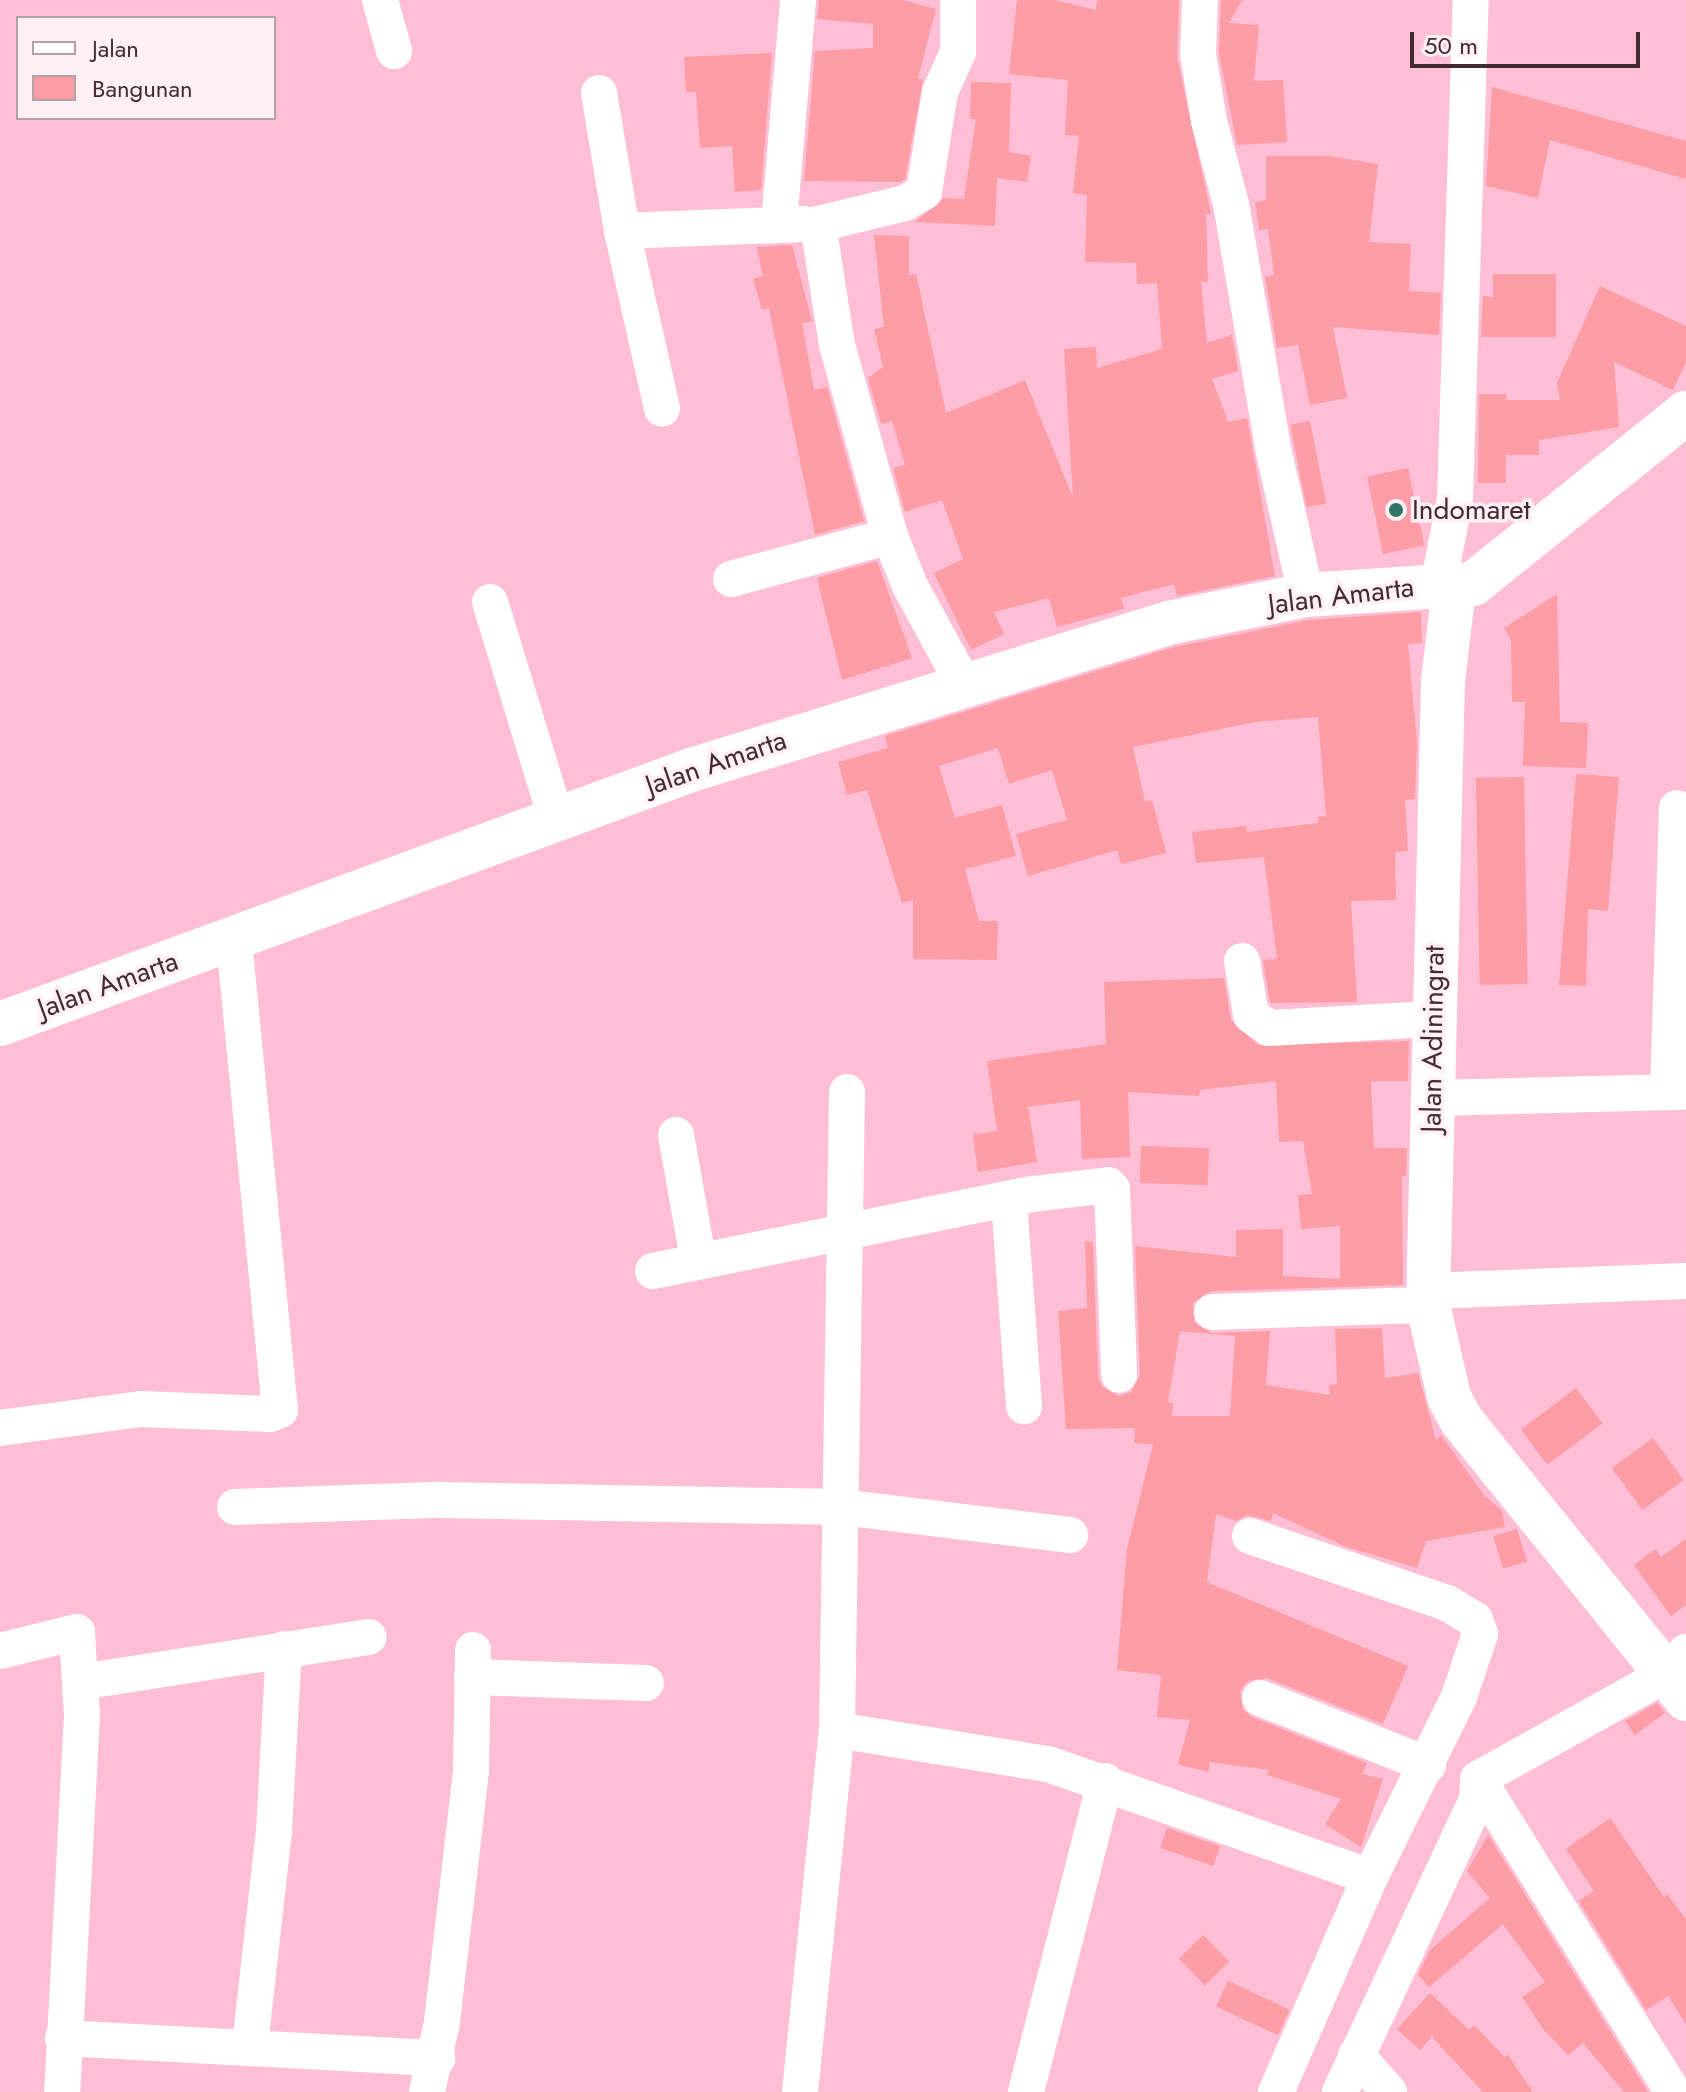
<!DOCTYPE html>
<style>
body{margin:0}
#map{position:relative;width:1686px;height:2092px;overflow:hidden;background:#febed6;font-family:Jost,sans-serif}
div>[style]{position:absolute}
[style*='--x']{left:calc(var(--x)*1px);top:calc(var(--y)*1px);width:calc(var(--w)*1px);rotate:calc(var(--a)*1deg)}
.building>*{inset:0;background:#fc9ca4;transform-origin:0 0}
.street>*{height:36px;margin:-18px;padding:0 18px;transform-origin:18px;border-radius:18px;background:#fff}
.secondary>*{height:44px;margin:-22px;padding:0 22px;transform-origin:22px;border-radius:22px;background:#fff}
.dots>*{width:22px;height:22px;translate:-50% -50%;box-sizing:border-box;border:4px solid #fef0f5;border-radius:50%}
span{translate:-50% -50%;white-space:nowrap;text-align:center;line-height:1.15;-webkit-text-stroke:7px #fef0f5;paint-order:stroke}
.poi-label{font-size:28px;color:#422a33}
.left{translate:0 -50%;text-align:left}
.street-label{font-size:28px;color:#422a33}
.legend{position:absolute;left:16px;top:16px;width:260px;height:104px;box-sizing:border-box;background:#fef0f5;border:2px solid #b3a1a7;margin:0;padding:10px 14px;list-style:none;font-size:24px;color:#422a33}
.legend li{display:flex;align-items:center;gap:16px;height:40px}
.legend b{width:40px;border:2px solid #b3a1a7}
.scale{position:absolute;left:1410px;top:32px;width:230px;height:36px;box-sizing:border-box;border:4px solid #422a33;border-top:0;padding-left:10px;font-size:24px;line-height:28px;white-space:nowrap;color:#422a33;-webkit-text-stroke:6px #fef0f5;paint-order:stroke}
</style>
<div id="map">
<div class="building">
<div style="clip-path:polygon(819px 0,903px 0,936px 9px,918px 78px,923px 80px,905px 179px,900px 182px,804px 181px,815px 51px,873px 48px,873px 24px,817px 19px)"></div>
<div style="clip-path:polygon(1017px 0,1054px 0,1096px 10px,1097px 0,1179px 0,1177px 57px,1211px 214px,1206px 214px,1208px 282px,1201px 282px,1207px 343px,1232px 335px,1238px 371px,1212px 379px,1228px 422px,1247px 418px,1275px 576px,1177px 596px,1174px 584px,1121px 598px,1124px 609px,1057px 627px,1049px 598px,994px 612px,1004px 634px,971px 650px,934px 573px,963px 559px,942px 500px,905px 512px,893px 468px,905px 465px,892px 421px,881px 424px,868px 378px,883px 367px,874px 329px,884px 327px,874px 235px,909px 236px,909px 275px,916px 274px,946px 413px,1025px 380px,1073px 498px,1064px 349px,1096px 347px,1097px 368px,1162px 349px,1157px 283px,1137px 284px,1136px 263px,1085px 262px,1087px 195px,1073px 193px,1079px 136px,1065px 135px,1068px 80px,1009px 74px)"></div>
<div style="clip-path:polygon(1221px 0,1242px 0,1229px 23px,1259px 25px,1254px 81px,1283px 80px,1287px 142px,1237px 145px,1219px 53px)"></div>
<div style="clip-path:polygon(772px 53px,761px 190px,735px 192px,732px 146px,700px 148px,696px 92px,686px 92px,684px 57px)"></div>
<div style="clip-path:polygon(971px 82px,1011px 83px,1009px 152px,1031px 156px,1027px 182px,997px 178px,995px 226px,915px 222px,944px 198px,964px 199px,976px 119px,970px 119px)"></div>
<div style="clip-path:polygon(1492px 87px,1686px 141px,1686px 179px,1550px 140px,1538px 198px,1486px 186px)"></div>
<div style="clip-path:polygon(1266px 156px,1329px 156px,1378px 164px,1369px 242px,1411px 244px,1409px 291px,1441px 293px,1439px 335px,1333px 327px,1347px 398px,1310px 405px,1298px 345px,1277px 348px,1265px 277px,1274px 275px,1268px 229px,1259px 230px,1255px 202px,1266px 200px)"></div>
<div style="clip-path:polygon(792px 245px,812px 321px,802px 323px,814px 390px,827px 387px,864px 521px,815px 535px,769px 308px,762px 310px,753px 279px,763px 276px,757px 247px)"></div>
<div style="clip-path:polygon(1493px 274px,1556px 274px,1556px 337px,1481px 337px,1483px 296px,1493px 297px)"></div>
<div style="clip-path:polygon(1600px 286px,1686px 326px,1686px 362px,1673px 390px,1614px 362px,1619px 427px,1539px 440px,1539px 455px,1506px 455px,1506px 483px,1478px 483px,1479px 394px,1506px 394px,1506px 400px,1560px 400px,1557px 383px)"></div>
<div style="left:1310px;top:421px;width:84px;height:20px;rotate:79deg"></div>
<div style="left:1408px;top:468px;width:79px;height:42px;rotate:78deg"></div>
<div style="clip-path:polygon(877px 561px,912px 658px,842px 680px,817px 578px)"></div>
<div style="clip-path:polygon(1557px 594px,1560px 722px,1588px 723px,1586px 768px,1523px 766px,1525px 702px,1512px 702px,1511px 640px,1504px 628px)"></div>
<div style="clip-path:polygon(1421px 612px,1422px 643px,1408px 644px,1417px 742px,1415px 799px,1405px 800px,1408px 851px,1395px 852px,1396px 900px,1351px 901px,1357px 1002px,1270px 1003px,1263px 960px,1277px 959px,1264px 857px,1196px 863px,1192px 832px,1246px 826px,1247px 832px,1318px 823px,1318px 817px,1326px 816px,1318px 717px,1255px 722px,1133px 747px,1145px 802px,1152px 800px,1166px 853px,1121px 864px,1117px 850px,1028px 876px,1016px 834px,1067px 820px,1052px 770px,1009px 784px,998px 748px,939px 766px,955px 818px,1002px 805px,1016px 856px,965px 869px,979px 921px,998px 921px,997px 960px,913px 959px,913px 900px,902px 903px,867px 790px,847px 795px,838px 762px,888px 748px,885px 736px,1174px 647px,1309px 620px)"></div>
<div style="clip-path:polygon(1576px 774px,1619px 777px,1608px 911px,1588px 909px,1586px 986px,1559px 985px)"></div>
<div style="left:1524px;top:777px;width:207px;height:48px;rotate:89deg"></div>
<div style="clip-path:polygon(evenodd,1224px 978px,1231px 1020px,1258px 1045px,1409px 1041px,1408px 1081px,1371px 1081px,1374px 1148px,1407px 1148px,1406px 1176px,1402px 1176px,1403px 1285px,1211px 1291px,1193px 1303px,1194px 1322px,1212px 1333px,1270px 1331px,1266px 1385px,1330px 1395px,1329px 1385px,1337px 1384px,1335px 1329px,1382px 1328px,1385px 1378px,1418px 1373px,1436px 1440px,1441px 1435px,1484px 1495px,1502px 1511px,1505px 1527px,1426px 1541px,1417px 1568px,1344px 1546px,1273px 1513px,1271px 1521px,1247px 1515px,1236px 1521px,1216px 1514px,1207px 1582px,1408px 1666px,1383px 1724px,1267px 1678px,1248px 1681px,1240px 1691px,1243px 1710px,1252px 1717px,1367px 1763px,1362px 1774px,1383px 1779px,1361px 1847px,1325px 1824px,1341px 1799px,1267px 1775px,1269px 1770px,1210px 1762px,1208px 1772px,1178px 1764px,1190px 1720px,1157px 1717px,1161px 1675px,1117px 1670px,1127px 1549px,1153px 1444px,1134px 1443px,1135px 1428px,1066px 1429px,1058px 1311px,1087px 1308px,1085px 1241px,1093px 1242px,1098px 1377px,1102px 1387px,1119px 1396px,1131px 1392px,1140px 1375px,1135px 1246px,1236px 1257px,1236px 1230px,1283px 1229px,1283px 1276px,1340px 1279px,1340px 1226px,1301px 1229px,1298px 1195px,1312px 1194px,1303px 1141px,1279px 1142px,1276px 1081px,1200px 1090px,1199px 1096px,1128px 1092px,1130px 1157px,1082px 1159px,1080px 1100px,1028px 1107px,1037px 1162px,978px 1172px,973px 1135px,997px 1131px,987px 1061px,1106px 1044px,1104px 982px,1224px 978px,1180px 1331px,1235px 1336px,1230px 1416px,1172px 1416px,1173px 1403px,1168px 1402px,1180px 1331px)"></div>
<div style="left:1141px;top:1146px;width:68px;height:37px;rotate:2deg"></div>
<div style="left:1576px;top:1388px;width:44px;height:69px;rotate:53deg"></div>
<div style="left:1653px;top:1438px;width:52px;height:51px;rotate:54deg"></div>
<div style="left:1517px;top:1529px;width:34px;height:25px;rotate:73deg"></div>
<div style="clip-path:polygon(1686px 1539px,1686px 1605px,1671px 1616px,1634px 1565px,1655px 1549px,1661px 1557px)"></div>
<div style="clip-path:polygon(1657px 1703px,1665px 1713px,1635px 1735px,1625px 1721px)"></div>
<div style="clip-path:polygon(1610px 1818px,1664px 1897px,1667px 1894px,1686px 1919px,1686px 2024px,1668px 1996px,1646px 2010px,1579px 1901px,1594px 1891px,1566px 1849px)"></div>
<div style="left:1167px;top:1828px;width:56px;height:21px;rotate:19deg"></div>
<div style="clip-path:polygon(1488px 1835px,1648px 2092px,1624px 2092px,1583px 2043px,1568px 2055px,1543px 2029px,1522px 1997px,1545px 1982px,1503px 1924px,1429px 1987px,1418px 1975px,1430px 1950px,1490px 1898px,1467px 1871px)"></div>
<div style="left:1203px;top:1935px;width:37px;height:34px;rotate:45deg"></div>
<div style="left:1228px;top:1981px;width:68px;height:28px;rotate:25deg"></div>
<div style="clip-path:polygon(1430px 1993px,1469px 2030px,1474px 2025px,1505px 2057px,1508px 2055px,1533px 2092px,1483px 2092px,1432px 2037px,1420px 2050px,1397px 2029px)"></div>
</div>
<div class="street">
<div style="--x:380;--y:0;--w:53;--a:74.6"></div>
<div style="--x:958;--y:0;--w:52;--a:90"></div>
<div style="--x:958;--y:52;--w:44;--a:114.2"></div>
<div style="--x:940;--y:92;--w:101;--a:99.1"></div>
<div style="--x:924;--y:192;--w:22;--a:150"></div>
<div style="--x:905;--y:203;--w:89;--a:166.4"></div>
<div style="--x:818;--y:224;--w:122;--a:81.1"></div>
<div style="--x:837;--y:345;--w:198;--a:74.5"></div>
<div style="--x:890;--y:536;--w:54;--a:68.2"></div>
<div style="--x:910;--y:586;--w:113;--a:61.4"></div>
<div style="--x:1200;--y:0;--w:54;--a:92.1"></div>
<div style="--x:1198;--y:54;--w:68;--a:80.7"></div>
<div style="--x:1209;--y:121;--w:86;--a:75.2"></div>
<div style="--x:1231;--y:204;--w:248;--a:80.2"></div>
<div style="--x:1273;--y:448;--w:151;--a:77.3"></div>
<div style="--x:599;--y:93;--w:140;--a:80.5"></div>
<div style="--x:622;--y:231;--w:182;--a:77.3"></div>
<div style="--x:779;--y:223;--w:224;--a:-85.1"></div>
<div style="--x:622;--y:231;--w:182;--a:-2.2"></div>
<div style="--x:731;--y:579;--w:165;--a:-15.1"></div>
<div style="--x:1438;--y:586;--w:89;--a:-78.9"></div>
<div style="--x:1455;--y:499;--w:499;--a:-88.2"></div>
<div style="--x:490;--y:602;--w:229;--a:73"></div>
<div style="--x:1242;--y:961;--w:55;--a:80.5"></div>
<div style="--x:1251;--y:1015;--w:22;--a:36"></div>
<div style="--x:1269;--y:1028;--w:162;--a:-3.2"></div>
<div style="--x:1668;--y:1092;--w:284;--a:-88.2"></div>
<div style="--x:1432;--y:1098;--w:254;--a:-1.4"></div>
<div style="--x:676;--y:1135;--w:126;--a:79.9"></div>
<div style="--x:1009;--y:1201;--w:206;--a:85.8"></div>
<div style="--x:653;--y:1271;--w:388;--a:-11.5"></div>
<div style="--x:1033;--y:1194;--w:76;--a:-6.8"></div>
<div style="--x:1108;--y:1185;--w:6;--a:45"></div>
<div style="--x:1112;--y:1189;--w:186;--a:87.8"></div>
<div style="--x:1428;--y:1291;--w:258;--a:-2.2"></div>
<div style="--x:1212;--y:1312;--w:216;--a:-1.9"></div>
<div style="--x:0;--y:1428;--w:142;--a:-7.7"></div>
<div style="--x:141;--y:1409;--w:129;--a:2.2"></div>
<div style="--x:270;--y:1414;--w:11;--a:-22"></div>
<div style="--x:280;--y:1410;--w:474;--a:-95.6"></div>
<div style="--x:235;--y:1507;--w:205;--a:-2"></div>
<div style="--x:440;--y:1500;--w:401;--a:1"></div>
<div style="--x:841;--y:1507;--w:231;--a:7"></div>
<div style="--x:1250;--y:1536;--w:208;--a:18.8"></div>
<div style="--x:1447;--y:1603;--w:33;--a:31"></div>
<div style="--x:1475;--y:1620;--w:15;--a:70"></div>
<div style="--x:1480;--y:1634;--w:66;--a:108.4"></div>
<div style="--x:1459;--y:1697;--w:201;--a:116.3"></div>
<div style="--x:1370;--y:1877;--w:235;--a:113.6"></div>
<div style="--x:0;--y:1651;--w:79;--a:-13.9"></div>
<div style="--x:77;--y:1632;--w:83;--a:86.6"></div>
<div style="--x:82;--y:1715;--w:378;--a:93"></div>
<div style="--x:472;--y:1677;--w:174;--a:2"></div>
<div style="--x:81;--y:1682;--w:291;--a:-8.9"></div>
<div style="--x:1260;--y:1698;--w:181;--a:21.7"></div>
<div style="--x:837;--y:1730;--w:214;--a:9.2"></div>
<div style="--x:1048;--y:1764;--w:341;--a:19.3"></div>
<div style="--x:1478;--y:1779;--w:369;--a:58.1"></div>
<div style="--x:1478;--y:1779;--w:214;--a:-29.1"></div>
<div style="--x:1665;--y:1675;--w:31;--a:-48"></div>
<div style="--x:63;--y:2038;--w:375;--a:3.1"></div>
<div style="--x:250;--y:2045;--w:215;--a:-83.6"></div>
<div style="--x:274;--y:1831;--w:182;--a:-86.9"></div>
<div style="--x:1356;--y:2055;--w:50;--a:48.3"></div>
<div style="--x:427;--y:2092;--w:72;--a:-77.9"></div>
<div style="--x:442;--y:2022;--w:254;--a:-83.4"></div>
<div style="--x:471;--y:1770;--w:120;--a:-89"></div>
<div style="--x:800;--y:2092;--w:364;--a:-84.2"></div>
<div style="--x:837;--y:1730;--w:638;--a:-89.1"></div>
<div style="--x:1026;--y:2092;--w:321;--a:-75.7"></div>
<div style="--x:1340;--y:2092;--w:323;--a:-64.9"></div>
<div style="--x:1477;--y:1800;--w:21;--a:-87"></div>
</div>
<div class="secondary">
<div style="--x:1454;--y:589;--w:93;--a:96.8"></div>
<div style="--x:1443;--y:681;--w:624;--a:91.38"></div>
<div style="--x:1428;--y:1305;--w:94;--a:77.1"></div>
<div style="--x:1449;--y:1397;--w:27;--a:62"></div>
<div style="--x:1462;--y:1421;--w:357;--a:51.1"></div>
<div style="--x:0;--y:1024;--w:736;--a:-20.18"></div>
<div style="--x:691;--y:770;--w:499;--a:-17.1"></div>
<div style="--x:1168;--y:623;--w:141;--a:-11.5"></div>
<div style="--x:1306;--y:595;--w:167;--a:-3.8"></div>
<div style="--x:1473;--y:584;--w:273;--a:-38.8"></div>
</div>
<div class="dots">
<div style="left:1396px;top:510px;background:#337464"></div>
</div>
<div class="poi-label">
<span class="left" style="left:1412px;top:510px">Indomaret</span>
</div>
<div class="street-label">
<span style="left:1341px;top:596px;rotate:-7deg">Jalan Amarta</span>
<span style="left:716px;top:763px;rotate:-19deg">Jalan Amarta</span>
<span style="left:108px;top:985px;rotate:-20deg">Jalan Amarta</span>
<span style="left:1433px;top:1039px;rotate:-89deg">Jalan Adiningrat</span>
</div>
<ul class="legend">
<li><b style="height:10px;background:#fff"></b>Jalan</li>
<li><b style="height:22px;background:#fc9ca4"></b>Bangunan</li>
</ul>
<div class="scale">50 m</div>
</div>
